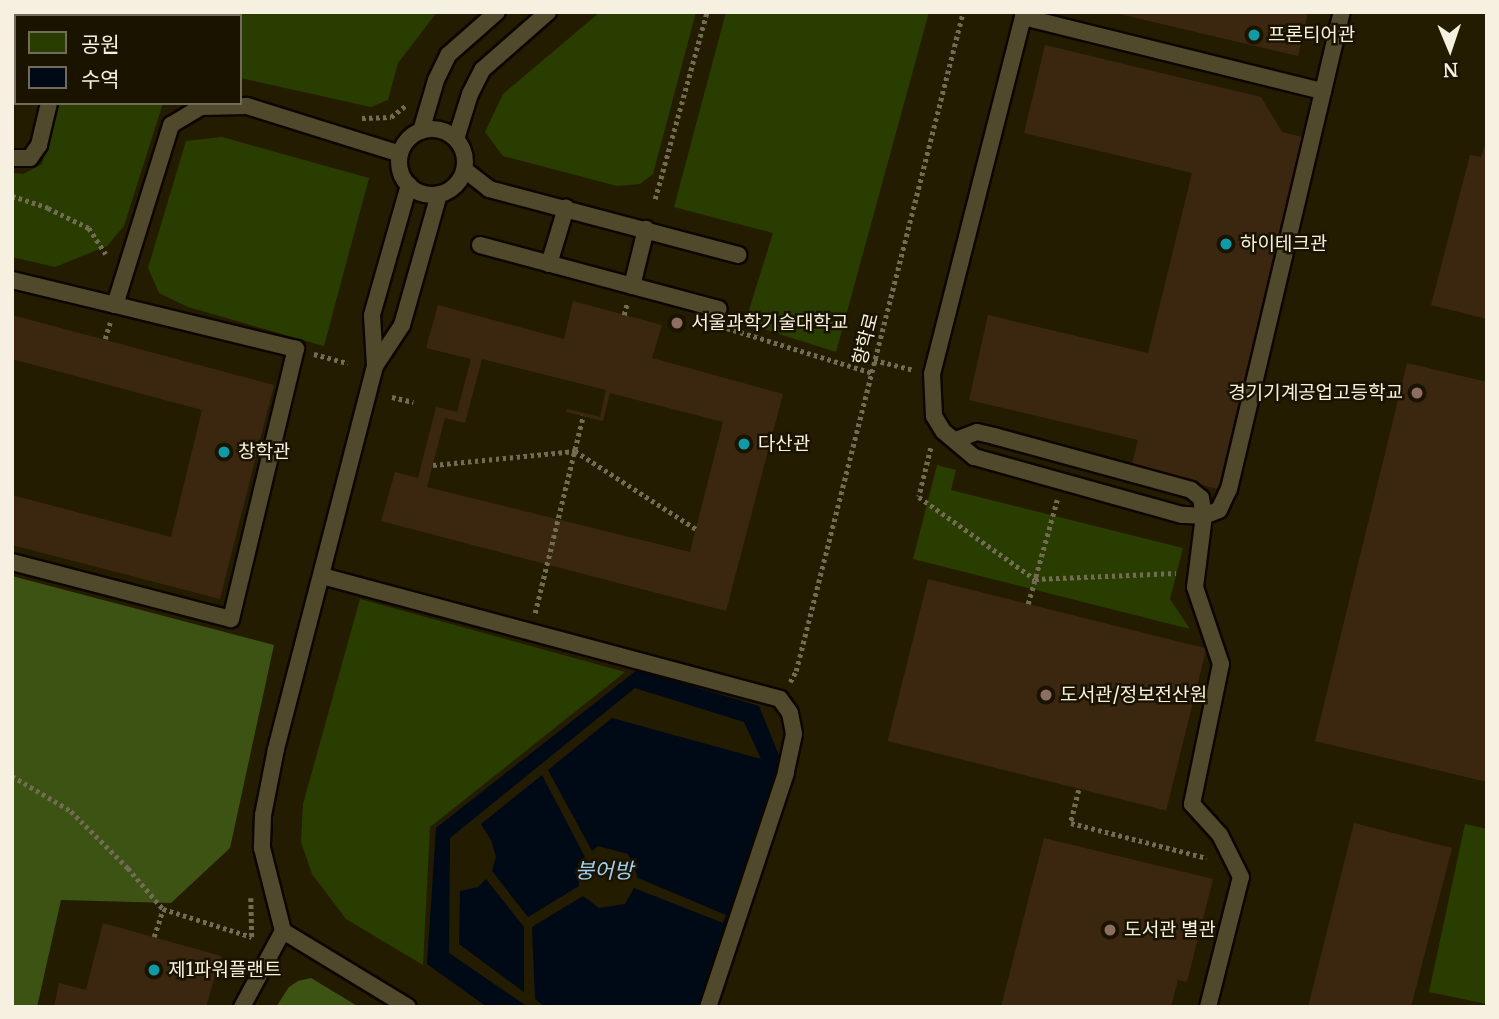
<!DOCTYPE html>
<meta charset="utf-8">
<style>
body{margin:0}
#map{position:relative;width:1499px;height:1019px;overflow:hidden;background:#241c01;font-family:Merriweather,"Noto Sans KR",serif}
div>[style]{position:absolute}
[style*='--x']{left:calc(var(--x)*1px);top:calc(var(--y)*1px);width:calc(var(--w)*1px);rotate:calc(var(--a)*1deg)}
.green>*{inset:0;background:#2a3d00}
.forest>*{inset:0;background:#3d5314}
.water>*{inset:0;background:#000916}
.pier>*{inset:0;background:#241c01}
.building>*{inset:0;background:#3b2710;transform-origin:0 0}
.path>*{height:4.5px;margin-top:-2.25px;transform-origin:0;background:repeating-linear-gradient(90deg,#736c55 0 3.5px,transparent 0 7px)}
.roads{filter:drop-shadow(2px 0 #0d0600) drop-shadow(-2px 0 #0d0600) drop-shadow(0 2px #0d0600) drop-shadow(0 -2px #0d0600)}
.service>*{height:16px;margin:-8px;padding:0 8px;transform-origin:8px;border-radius:8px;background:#51492c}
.service>.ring{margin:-8px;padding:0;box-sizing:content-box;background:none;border:16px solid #51492c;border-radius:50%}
.dots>*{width:19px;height:19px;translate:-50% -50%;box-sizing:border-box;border:4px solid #1a1300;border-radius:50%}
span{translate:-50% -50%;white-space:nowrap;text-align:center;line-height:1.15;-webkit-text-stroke:5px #1a1300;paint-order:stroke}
.poi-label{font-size:19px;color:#f5f0df}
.left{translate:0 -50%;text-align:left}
.right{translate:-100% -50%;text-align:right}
.street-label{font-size:19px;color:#f5f0df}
.water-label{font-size:21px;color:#a0d0f6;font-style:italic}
.frame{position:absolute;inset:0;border:14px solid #f5f0df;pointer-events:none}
.legend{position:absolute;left:14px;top:14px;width:228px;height:91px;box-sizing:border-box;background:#1a1300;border:2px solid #726b59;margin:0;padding:9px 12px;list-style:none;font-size:21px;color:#f5f0df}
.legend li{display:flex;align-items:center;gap:14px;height:35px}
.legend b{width:35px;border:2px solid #726b59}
.north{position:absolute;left:1415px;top:14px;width:70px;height:70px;-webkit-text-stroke:5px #1a1300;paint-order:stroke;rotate:178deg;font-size:19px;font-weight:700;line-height:28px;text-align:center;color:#f5f0df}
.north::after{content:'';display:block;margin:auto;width:24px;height:32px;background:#f5f0df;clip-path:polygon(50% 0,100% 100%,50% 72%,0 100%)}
</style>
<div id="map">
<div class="green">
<div style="clip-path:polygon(211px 12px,437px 12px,398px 63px,388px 100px,371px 107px,240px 78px,240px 16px,208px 16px)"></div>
<div style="clip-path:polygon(600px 12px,696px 12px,653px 174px,640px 184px,617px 186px,503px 156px,485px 132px,503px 94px)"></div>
<div style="clip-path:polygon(726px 12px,929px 12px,836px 352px,745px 323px,773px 233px,674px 207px)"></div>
<div style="clip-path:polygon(59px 103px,163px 103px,124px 226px,107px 246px,55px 267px,12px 257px,12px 173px,23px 174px,42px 164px)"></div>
<div style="clip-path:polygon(222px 137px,369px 178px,324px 346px,188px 307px,159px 293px,148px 268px,186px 141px)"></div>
<div style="clip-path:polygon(937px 465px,956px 470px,951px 490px,1183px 548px,1170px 599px,1190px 629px,913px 559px)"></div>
<div style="clip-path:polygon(360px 599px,625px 672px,430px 827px,423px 965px,346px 919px,312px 874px,301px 842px,303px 804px)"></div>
<div style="clip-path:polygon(1465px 824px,1487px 829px,1487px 1004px,1429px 992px)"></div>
</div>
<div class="forest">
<div style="clip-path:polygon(12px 576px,274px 645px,230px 848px,171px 903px,61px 900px,37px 1007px,12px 1007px)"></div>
<div style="clip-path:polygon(311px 978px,359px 1007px,276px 1007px,289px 987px,298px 981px)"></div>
</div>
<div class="water">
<div style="clip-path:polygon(637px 670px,759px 706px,784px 768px,701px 1007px,487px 1007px,427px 964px,436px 828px)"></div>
</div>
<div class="pier">
<div style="clip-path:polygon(evenodd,635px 688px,744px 722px,761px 759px,612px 718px,548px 770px,592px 851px,598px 846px,628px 854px,638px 878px,726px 915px,723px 923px,634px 888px,625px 904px,599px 908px,583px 896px,532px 927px,535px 999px,545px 1007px,528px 1007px,449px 953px,450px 838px,635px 688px,542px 775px,585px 857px,578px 864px,579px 886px,528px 917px,492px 871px,496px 857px,491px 840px,481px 824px,542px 775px,635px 688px,486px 879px,524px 927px,524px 992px,459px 944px,460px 891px,478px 887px,486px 879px)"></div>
</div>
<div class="building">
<div style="clip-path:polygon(1111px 12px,1308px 12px,1298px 56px)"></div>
<div style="clip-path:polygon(1045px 45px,1261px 97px,1282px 132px,1302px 137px,1218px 489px,1131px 468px,1138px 440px,969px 400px,988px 315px,1148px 353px,1192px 173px,1024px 133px)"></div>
<div style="clip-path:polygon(1487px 139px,1487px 319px,1431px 305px,1470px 155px,1481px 157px)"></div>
<div style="clip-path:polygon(evenodd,573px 301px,662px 325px,652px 358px,783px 394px,726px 611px,381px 521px,395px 472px,418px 478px,436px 407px,457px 412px,471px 359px,426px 348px,438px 305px,564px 339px,573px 301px,482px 359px,606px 390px,600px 417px,567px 409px,566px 412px,603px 421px,610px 393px,723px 422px,690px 552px,427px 487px,445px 418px,465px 423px,482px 359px)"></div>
<div style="clip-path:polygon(12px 315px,274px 385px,220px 599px,12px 545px,12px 495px,171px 537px,202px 410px,12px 359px)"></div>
<div style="clip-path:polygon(1407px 363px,1487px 382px,1487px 782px,1315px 741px)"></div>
<div style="left:928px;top:579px;width:287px;height:167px;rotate:14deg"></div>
<div style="clip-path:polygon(1354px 823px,1452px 848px,1411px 1007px,1308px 1007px)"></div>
<div style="clip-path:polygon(1044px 838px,1213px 879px,1187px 982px,1178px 980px,1171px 1007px,1001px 1007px)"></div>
<div style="clip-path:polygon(103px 923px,221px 956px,206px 1007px,54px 1007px,59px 983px,86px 990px)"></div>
</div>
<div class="path">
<div style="--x:97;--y:12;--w:7;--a:34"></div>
<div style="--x:202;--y:16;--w:4;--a:-63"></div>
<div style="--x:362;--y:118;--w:29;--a:-2"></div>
<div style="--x:391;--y:117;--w:18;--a:-38"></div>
<div style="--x:12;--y:196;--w:38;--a:18"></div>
<div style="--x:48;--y:208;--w:46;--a:26"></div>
<div style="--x:89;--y:228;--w:31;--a:57"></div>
<div style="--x:655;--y:199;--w:194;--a:-74.5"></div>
<div style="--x:624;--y:315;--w:11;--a:-75"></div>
<div style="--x:727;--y:328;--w:152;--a:17.2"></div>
<div style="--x:105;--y:339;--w:17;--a:-73"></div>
<div style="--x:314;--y:354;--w:35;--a:15"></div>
<div style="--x:874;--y:360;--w:41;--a:14"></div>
<div style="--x:392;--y:397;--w:22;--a:13"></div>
<div style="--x:931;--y:448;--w:50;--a:103.8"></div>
<div style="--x:919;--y:497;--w:142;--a:35.3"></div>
<div style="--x:1035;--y:579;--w:141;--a:-2.4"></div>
<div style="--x:433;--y:465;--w:143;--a:-5.6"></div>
<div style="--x:575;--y:451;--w:144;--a:32.8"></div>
<div style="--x:1028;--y:604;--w:108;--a:-74.4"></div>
<div style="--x:535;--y:613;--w:203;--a:-76.3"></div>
<div style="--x:790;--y:682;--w:13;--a:-61"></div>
<div style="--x:796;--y:671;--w:680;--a:-75.78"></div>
<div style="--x:12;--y:776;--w:69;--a:30.7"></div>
<div style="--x:71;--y:811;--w:81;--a:45"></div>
<div style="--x:128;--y:868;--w:54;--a:49.5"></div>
<div style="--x:1079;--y:790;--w:34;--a:104"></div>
<div style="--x:1071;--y:823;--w:140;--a:14.4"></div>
<div style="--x:251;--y:898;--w:40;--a:88.6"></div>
<div style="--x:154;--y:937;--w:29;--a:-72"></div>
<div style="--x:163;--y:909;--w:93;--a:17.5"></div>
</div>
<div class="roads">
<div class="service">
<div style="--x:27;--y:12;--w:9;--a:27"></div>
<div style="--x:1023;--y:17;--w:309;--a:13.9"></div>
<div class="ring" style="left:399px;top:129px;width:50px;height:50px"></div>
<div style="--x:421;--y:131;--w:53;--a:-73.6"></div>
<div style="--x:436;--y:80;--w:28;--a:-64"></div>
<div style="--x:448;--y:55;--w:65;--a:-41.3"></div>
<div style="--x:456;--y:139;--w:47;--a:-72.7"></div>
<div style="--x:470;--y:94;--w:27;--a:-63"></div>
<div style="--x:482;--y:70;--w:88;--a:-41.3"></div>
<div style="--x:12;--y:158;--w:18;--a:0"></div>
<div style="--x:30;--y:158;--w:16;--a:-55"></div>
<div style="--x:39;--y:145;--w:43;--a:-76.6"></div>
<div style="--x:465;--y:170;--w:31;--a:38"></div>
<div style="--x:489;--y:189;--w:258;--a:14.8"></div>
<div style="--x:409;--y:185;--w:135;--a:105.9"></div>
<div style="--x:372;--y:315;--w:51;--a:86.6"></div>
<div style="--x:375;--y:366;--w:49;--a:-56.6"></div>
<div style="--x:402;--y:325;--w:136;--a:-74.2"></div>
<div style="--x:480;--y:245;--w:247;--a:15"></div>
<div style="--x:549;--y:264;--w:59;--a:-73.1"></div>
<div style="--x:12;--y:280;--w:106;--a:13.6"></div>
<div style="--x:115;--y:305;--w:189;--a:-72.7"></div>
<div style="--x:171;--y:125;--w:35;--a:-31"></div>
<div style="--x:201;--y:107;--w:46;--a:-1.2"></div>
<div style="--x:247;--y:106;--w:160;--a:17.4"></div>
<div style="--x:632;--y:286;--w:59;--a:-76.2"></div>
<div style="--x:375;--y:366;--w:396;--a:104.5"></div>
<div style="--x:276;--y:749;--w:67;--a:101.1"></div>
<div style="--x:263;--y:815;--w:33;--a:92"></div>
<div style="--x:262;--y:848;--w:86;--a:75.8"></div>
<div style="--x:283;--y:931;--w:146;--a:31.3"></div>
<div style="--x:956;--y:440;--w:22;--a:-21"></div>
<div style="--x:977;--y:432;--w:17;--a:13"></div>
<div style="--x:994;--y:436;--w:204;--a:15.3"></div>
<div style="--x:1191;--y:490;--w:13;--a:39"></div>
<div style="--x:1201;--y:498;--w:18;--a:81"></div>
<div style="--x:1204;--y:516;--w:22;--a:-177"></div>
<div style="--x:1182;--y:515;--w:216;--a:-164.4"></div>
<div style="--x:974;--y:457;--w:40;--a:-140"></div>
<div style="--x:943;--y:431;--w:17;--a:-121"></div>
<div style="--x:934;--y:416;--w:42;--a:-92.7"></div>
<div style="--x:932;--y:374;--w:374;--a:-75.7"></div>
<div style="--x:12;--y:562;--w:226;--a:14.6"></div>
<div style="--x:231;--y:619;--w:278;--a:-76.5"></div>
<div style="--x:296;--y:349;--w:186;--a:-166.3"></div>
<div style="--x:322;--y:576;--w:474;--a:15"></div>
<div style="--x:780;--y:699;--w:17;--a:54"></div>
<div style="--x:790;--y:713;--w:21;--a:79"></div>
<div style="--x:794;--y:734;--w:40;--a:102"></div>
<div style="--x:786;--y:773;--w:247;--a:108.4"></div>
<div style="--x:242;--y:1007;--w:86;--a:-61.7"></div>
<div style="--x:1208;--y:1007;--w:134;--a:-75.8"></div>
<div style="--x:1241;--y:877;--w:47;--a:-116.6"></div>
<div style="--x:1220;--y:835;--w:42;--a:-132.1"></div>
<div style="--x:1192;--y:804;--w:143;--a:-78.3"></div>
<div style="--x:1221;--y:664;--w:81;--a:-108.7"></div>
<div style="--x:1195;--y:587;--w:72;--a:-82.8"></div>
<div style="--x:1204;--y:516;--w:16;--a:-22"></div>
<div style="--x:1219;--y:510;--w:23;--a:-65"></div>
<div style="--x:1229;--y:489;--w:490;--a:-76.7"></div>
</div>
</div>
<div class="dots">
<div style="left:1254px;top:35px;background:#0f9aa8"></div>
<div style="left:1226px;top:244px;background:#0f9aa8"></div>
<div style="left:677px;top:323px;background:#8d6e63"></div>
<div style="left:1417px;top:393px;background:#8d6e63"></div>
<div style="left:744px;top:444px;background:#0f9aa8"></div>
<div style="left:224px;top:452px;background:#0f9aa8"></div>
<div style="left:1046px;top:695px;background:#8d6e63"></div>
<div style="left:1110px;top:930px;background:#8d6e63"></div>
<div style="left:154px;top:970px;background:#0f9aa8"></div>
</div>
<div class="poi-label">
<span class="left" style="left:1268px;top:35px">프론티어관</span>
<span class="left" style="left:1240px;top:244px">하이테크관</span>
<span class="left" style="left:691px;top:323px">서울과학기술대학교</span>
<span class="right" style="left:1403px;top:393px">경기기계공업고등학교</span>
<span class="left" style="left:758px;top:444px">다산관</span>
<span class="left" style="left:238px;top:452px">창학관</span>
<span class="left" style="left:1060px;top:695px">도서관/정보전산원</span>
<span class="left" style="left:1124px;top:930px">도서관 별관</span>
<span class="left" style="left:168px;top:970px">제1파워플랜트</span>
</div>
<div class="street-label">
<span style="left:866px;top:339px;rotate:-76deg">향학로</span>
</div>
<div class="water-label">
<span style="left:604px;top:871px">붕어방</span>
</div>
<div class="frame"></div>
<ul class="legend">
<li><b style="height:19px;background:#2a3d00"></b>공원</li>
<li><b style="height:19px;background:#000916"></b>수역</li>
</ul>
<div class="north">N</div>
</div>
